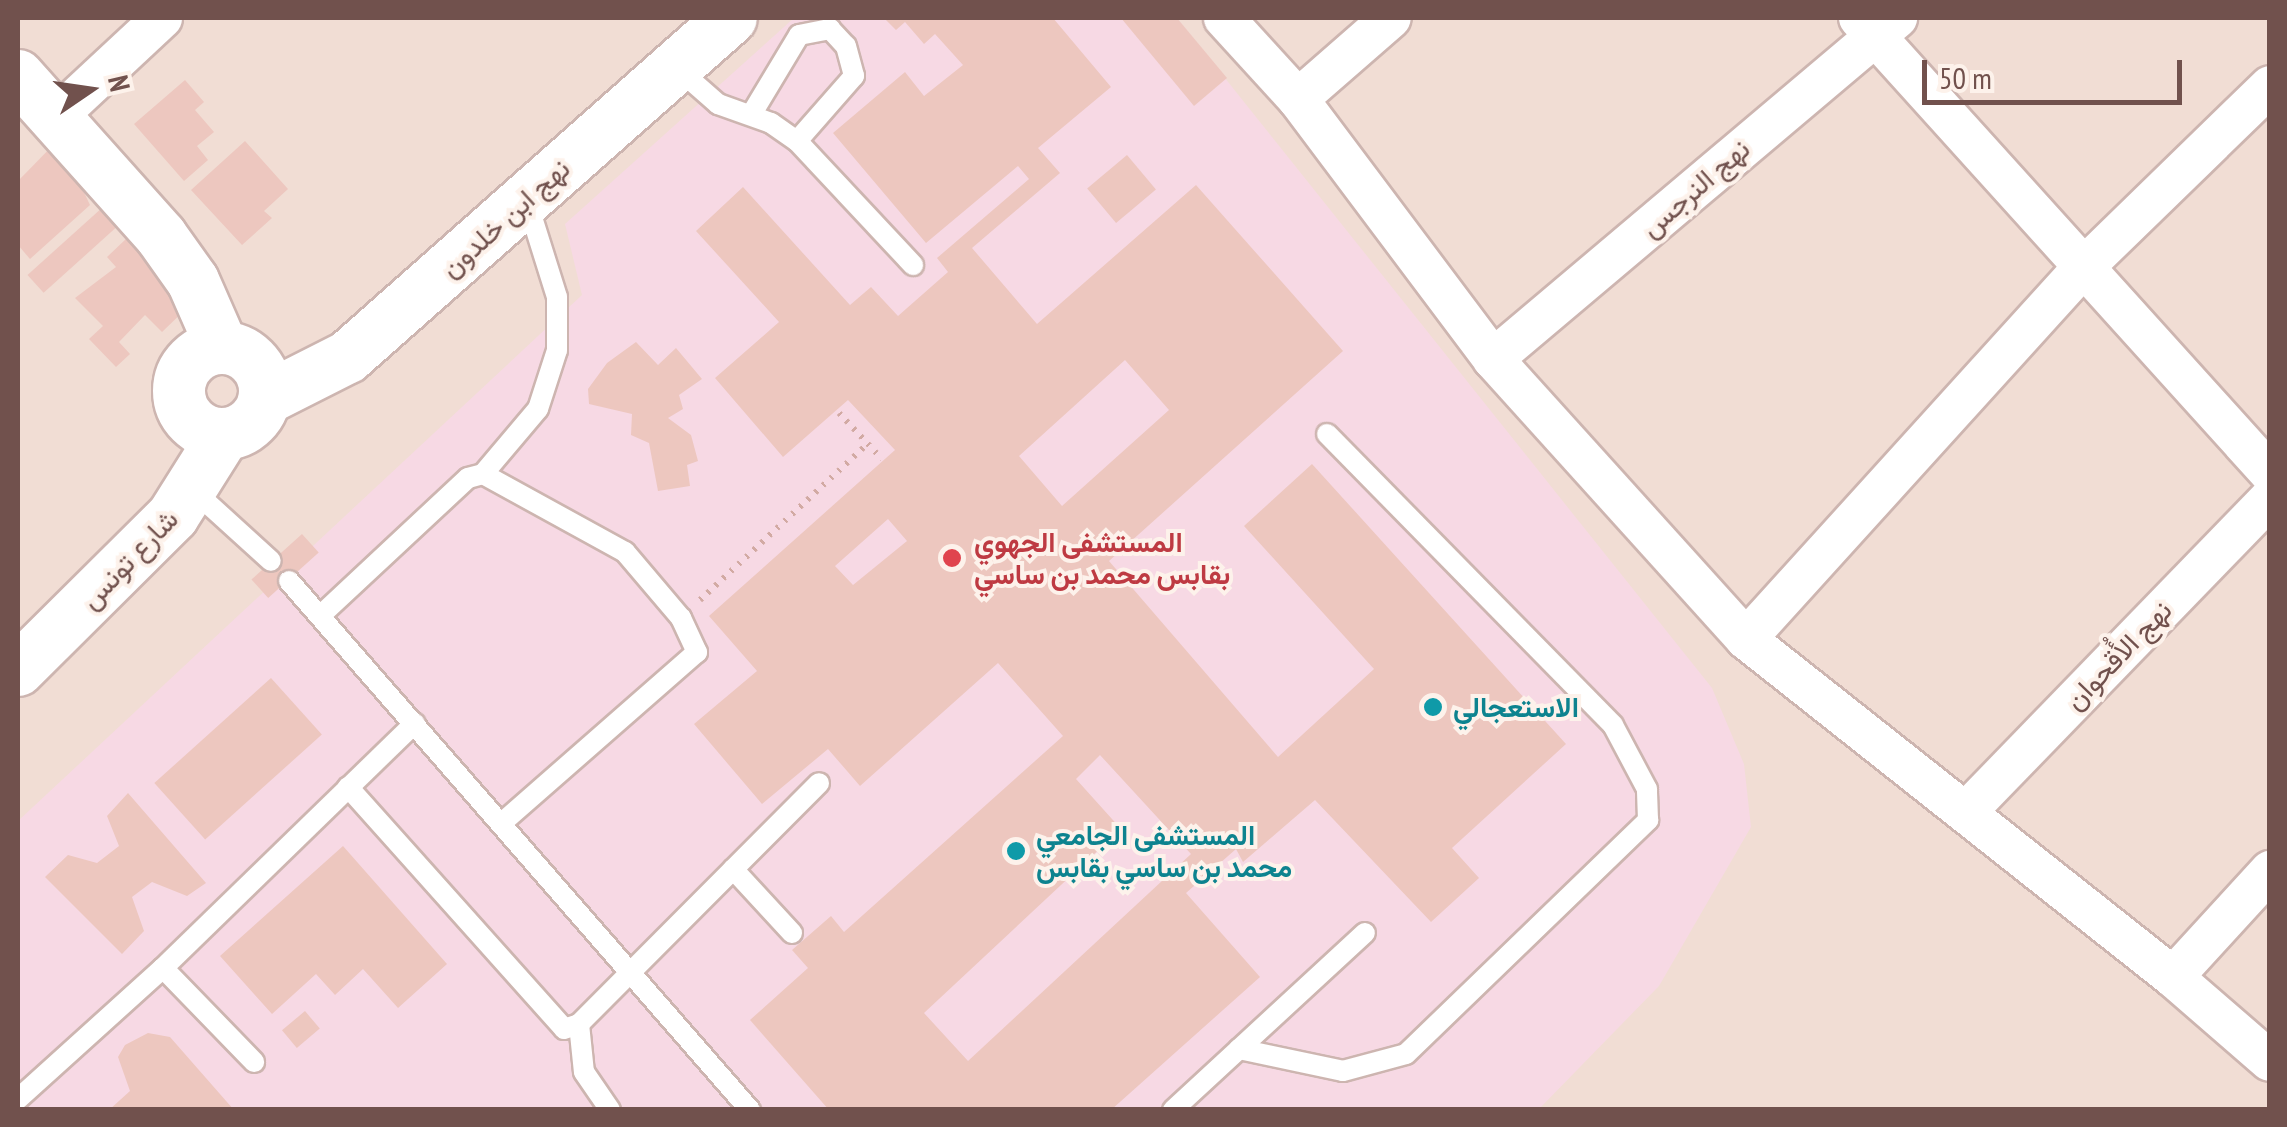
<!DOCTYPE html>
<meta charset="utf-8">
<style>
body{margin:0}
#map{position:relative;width:2287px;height:1127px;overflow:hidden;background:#faede5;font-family:"PT Sans Narrow",Vazirmatn,sans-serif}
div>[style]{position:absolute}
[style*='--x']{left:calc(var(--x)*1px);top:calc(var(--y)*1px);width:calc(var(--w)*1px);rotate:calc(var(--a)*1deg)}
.residential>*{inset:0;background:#f1ddd4;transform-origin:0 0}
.medical>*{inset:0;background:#f7d9e4}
.building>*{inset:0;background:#edc7bf;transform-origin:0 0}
.path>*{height:6px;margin-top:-3px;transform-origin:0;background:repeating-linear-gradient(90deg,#d2aaa3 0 2.5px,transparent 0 10.5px)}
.roads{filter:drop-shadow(2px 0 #cdb5b0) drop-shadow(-2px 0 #cdb5b0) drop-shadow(0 2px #cdb5b0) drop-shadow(0 -2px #cdb5b0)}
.service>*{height:20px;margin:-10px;padding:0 10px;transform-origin:10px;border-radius:10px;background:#fff}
.minor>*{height:40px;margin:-20px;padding:0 20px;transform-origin:20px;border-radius:20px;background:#fff}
.tertiary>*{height:52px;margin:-26px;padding:0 26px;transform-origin:26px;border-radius:26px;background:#fff}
.tertiary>.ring{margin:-26px;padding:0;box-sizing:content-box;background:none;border:52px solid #fff;border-radius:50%}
.dots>*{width:28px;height:28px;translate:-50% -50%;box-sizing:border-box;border:5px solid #fdf2eb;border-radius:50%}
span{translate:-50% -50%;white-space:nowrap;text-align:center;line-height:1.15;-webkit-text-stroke:8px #fdf2eb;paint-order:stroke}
.street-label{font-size:28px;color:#71514d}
.health-label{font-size:28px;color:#be3a42;font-weight:700}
.left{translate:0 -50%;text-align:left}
.culture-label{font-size:28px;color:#0d838f;font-weight:700}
.frame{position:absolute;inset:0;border:20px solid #71514d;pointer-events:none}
.north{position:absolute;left:40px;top:40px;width:100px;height:100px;-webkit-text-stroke:8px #fdf2eb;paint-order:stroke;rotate:77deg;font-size:28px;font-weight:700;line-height:40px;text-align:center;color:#71514d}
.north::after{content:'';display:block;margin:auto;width:35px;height:45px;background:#71514d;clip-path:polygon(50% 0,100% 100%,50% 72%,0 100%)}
.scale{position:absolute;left:1922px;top:60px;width:260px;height:45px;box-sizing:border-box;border:5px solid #71514d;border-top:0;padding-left:12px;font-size:30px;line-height:35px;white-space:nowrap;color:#71514d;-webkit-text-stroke:8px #fdf2eb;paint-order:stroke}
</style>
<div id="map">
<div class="residential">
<div style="left:18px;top:18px;width:2251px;height:1091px"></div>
</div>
<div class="medical">
<div style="clip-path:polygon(794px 18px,1177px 18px,1712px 688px,1744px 764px,1751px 827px,1659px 986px,1539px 1109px,18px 1110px,18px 821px,582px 295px,565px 224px)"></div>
</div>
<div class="building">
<div style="clip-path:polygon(evenodd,884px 18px,1053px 18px,1111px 87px,1038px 148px,1060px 173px,972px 248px,1037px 324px,1196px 185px,1343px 351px,1109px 561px,1278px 757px,1374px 669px,1244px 526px,1312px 464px,1566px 744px,1452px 848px,1479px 878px,1431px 922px,1315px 800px,1243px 862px,1236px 849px,1186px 893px,1260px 977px,1111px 1110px,829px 1110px,750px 1020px,808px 968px,792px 950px,831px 916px,844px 932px,1063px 736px,998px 663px,860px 786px,828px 749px,762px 804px,694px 724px,757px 671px,709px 616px,895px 450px,848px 400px,783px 457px,715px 378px,779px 322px,696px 231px,743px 187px,850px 305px,871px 287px,898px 316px,948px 272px,937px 258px,1029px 179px,1018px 166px,926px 243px,833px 133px,905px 72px,924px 96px,963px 65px,935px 34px,924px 44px,905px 22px,896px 30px,884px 18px,1125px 360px,1169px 410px,1062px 506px,1019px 456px,1125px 360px,884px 18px,888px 519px,907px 541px,853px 585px,835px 566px,888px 519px,884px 18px,1100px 755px,1191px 854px,968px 1061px,924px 1013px,1121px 829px,1076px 779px,1100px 755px)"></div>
<div style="clip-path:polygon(1121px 18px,1177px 18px,1227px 78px,1194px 106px)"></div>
<div style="clip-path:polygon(185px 80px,204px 102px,195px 110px,214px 132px,197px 146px,208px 160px,184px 181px,134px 124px)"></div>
<div style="clip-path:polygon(59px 139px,90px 205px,30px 259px,18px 245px,18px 181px)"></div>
<div style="clip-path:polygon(245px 141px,288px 189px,264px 211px,272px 218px,242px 245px,191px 190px)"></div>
<div style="left:1127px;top:155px;width:45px;height:52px;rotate:50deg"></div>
<div style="left:113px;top:198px;width:24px;height:115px;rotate:48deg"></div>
<div style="clip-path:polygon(127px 238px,188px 307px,162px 332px,145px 315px,119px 342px,130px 354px,116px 367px,89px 339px,103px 326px,75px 298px,116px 267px,107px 257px)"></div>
<div style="clip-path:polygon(636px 342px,658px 365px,676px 348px,702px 379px,679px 395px,683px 409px,668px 418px,691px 435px,698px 461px,687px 465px,690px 486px,658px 491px,649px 443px,631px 435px,632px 414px,589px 404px,588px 389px,607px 363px)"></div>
<div style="left:302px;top:534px;width:25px;height:68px;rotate:48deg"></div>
<div style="left:271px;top:678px;width:76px;height:157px;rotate:48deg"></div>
<div style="clip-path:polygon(128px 793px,206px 883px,187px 896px,152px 882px,132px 897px,144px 931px,122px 954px,45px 877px,68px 855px,97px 863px,119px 846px,107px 816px)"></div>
<div style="clip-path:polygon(343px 846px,447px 964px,398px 1008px,363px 969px,335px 995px,316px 974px,272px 1014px,220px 956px)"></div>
<div style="left:305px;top:1011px;width:23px;height:30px;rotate:50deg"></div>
<div style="clip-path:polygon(148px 1033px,170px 1037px,234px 1110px,109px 1110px,130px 1091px,118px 1057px,125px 1045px)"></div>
</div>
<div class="path">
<div style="--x:839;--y:413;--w:63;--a:46.9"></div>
<div style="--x:700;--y:600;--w:229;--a:-43"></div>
</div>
<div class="roads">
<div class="service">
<div style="--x:677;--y:68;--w:55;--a:41.3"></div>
<div style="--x:718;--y:104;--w:56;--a:19.7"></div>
<div style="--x:771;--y:123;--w:32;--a:35"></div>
<div style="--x:797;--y:141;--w:170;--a:46.9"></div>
<div style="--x:751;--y:115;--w:93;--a:-59"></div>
<div style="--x:799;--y:35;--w:32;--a:-11"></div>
<div style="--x:830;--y:29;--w:23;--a:47"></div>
<div style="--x:846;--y:46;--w:31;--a:75"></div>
<div style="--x:854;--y:76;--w:86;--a:131.2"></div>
<div style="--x:483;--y:474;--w:85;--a:-49.8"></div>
<div style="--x:538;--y:409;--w:62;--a:-72.1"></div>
<div style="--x:557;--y:350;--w:53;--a:-90"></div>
<div style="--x:557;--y:297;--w:101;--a:-107.4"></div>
<div style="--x:193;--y:490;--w:105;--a:42.3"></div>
<div style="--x:289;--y:581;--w:702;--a:48.93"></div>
<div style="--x:321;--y:615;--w:201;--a:-43"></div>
<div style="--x:468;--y:478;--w:16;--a:-15"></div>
<div style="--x:483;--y:474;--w:162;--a:28.8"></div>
<div style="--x:625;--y:552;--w:87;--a:49.7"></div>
<div style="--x:681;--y:618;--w:38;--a:65"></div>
<div style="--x:697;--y:652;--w:258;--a:138.8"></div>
<div style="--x:348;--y:787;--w:324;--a:48.2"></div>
<div style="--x:564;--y:1029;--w:16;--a:-18"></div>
<div style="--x:579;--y:1024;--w:340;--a:-45.1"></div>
<div style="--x:733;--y:869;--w:87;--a:47.3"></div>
<div style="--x:163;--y:968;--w:131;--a:45.9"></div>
<div style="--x:579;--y:1024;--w:48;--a:84.1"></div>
<div style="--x:584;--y:1072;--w:46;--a:55.6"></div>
<div style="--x:1239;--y:1049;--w:106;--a:11.9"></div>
<div style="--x:1343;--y:1071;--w:65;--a:-15.1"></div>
<div style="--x:1406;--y:1054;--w:337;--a:-44"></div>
<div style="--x:1648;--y:820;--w:31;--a:-92"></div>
<div style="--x:1647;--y:789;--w:72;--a:-118"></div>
<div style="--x:1613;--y:725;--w:408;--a:-134.5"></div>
<div style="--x:18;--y:1099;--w:195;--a:-42.1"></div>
<div style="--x:163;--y:968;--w:351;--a:-44.2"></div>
<div style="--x:1173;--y:1110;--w:261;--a:-42.7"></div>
</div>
<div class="minor">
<div style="--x:1224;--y:18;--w:110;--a:47.6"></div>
<div style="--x:1298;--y:99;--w:325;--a:53.1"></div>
<div style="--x:1493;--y:359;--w:377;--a:47.9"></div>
<div style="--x:1746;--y:639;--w:545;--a:38.36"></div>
<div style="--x:2173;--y:977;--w:128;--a:40.9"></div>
<div style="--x:1859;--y:18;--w:613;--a:47.91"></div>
<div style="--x:1298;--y:99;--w:123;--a:-41.1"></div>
<div style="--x:56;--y:117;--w:145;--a:-43"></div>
<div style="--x:1493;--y:359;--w:529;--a:-40.17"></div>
<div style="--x:1746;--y:639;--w:500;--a:-47.8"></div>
<div style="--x:2082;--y:269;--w:262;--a:-44.2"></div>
<div style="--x:1966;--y:812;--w:437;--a:-45.9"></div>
<div style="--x:2173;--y:977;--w:144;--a:-47.5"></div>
</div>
<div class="tertiary">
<div style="--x:18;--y:76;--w:215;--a:48.2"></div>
<div style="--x:161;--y:236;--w:55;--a:54.6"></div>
<div style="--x:193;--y:281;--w:72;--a:66.3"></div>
<div class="ring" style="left:179px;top:348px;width:34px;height:34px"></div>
<div style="--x:265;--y:399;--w:93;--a:-26.8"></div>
<div style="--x:348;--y:357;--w:511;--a:-41.51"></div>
<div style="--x:18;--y:670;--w:218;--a:-44.8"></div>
<div style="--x:173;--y:516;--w:96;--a:-57.8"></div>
</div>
</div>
<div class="dots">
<div style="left:952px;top:558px;background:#e0444e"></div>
<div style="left:1433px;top:707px;background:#0f9aa8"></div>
<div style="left:1016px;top:851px;background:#0f9aa8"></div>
</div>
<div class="street-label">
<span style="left:1695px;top:188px;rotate:-41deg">نهج النرجس</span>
<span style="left:505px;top:218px;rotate:-42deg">نهج ابن خلدون</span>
<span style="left:129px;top:559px;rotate:-46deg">شارع تونس</span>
<span style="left:2118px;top:655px;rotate:-46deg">نهج الأُقحوان</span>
</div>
<div class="health-label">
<span class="left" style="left:974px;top:558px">المستشفى الجهوي<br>بقابس محمد بن ساسي</span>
</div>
<div class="culture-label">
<span class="left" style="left:1453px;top:707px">الاستعجالي</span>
<span class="left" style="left:1036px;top:851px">المستشفى الجامعي<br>محمد بن ساسي بقابس</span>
</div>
<div class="frame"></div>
<div class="north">N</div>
<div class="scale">50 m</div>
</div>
